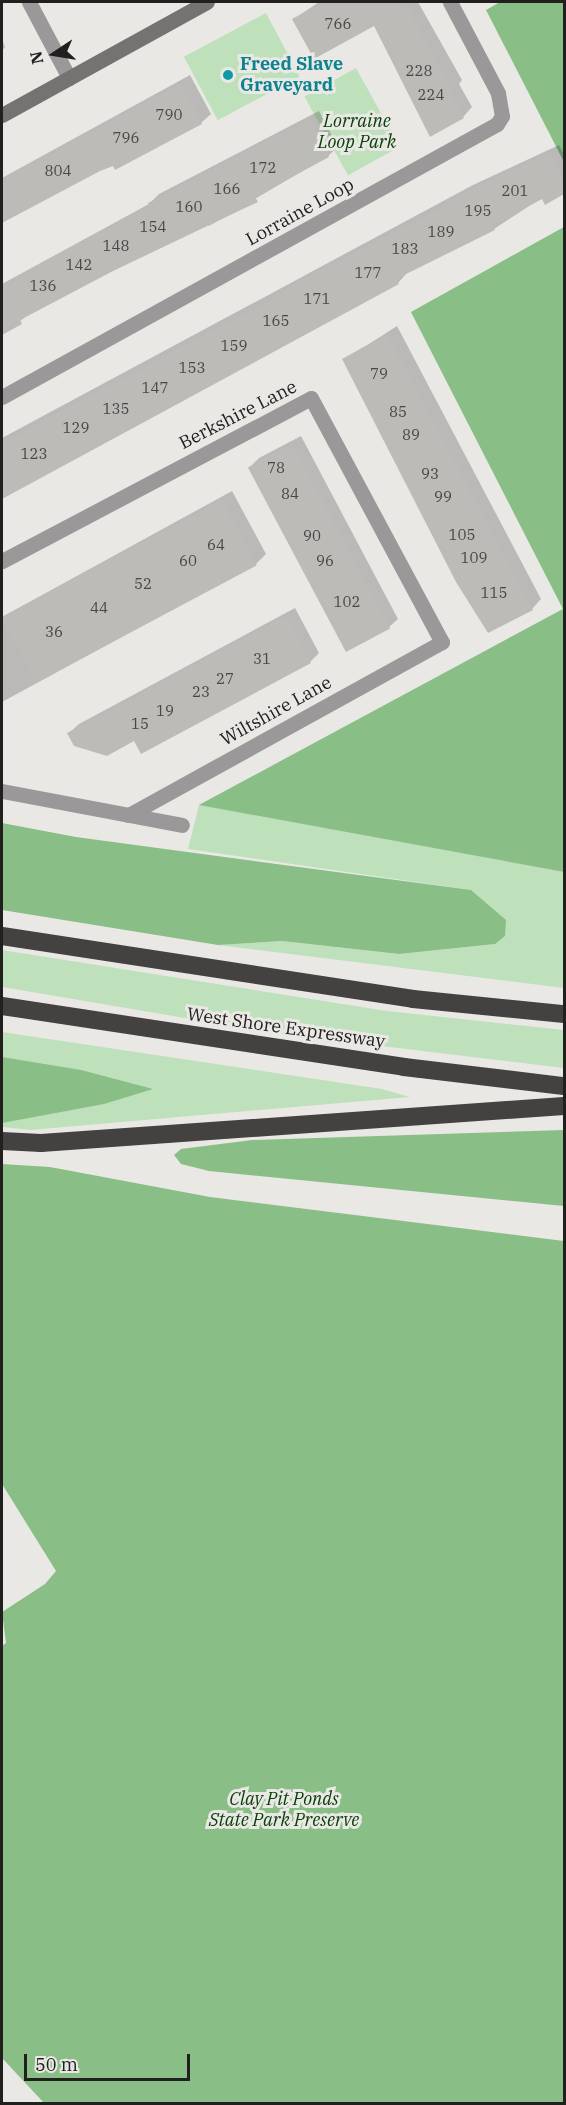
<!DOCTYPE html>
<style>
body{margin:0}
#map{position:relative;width:566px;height:2105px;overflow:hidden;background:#eae8e5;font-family:"IBM Plex Serif",serif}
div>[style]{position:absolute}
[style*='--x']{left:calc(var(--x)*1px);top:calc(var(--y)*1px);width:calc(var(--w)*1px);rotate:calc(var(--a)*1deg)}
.green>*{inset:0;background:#bee1bb;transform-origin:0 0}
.forest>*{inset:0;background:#89bf86}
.shadow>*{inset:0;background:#0003}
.building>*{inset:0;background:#bdbbb8;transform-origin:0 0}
.street>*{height:15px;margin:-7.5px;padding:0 7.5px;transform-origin:7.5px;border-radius:7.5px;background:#9a9898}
.secondary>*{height:15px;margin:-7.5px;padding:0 7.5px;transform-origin:7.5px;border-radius:7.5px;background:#757272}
.highway>*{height:18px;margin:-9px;padding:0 9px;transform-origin:9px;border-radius:9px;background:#444141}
.dots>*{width:16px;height:16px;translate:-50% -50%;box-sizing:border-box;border:3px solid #eae8e5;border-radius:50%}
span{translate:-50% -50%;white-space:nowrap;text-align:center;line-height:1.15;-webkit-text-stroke:6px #eae8e5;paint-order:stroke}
.number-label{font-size:15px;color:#484745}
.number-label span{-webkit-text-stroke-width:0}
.culture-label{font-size:18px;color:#0d838f;font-weight:700}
.left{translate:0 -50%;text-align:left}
.park-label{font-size:18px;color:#084109;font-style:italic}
.street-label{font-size:18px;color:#21201f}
.frame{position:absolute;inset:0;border:3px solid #21201f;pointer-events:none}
.north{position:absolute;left:24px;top:24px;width:60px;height:60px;-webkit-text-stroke:4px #eae8e5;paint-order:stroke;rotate:258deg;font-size:16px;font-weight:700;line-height:24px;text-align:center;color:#21201f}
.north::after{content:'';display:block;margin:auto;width:21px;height:27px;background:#21201f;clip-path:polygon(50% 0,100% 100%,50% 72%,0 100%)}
.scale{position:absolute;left:24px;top:2054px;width:166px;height:27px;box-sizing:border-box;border:3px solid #21201f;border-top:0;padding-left:8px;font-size:18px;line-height:21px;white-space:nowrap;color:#21201f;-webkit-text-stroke:4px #eae8e5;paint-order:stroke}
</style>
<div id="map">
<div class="green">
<div style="left:266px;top:13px;width:72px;height:93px;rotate:62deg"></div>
<div style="left:356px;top:68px;width:90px;height:59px;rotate:61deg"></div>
<div style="clip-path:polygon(564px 227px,564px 861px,392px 840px,564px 872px,564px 988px,218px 945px,282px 941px,399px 954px,495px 944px,471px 890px,188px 849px,199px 805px,563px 609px,411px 312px)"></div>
<div style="clip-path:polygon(2px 950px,387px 1011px,564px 1030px,564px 1068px,274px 1033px,2px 987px)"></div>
<div style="clip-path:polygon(2px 1032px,382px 1089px,410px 1097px,30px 1130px,2px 1127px)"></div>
</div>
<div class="forest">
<div style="clip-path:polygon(500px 2px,564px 2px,564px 162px,486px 10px)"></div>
<div style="clip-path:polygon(564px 227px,564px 872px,199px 805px,563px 609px,411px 312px)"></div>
<div style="clip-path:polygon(2px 823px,76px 837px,471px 890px,506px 920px,505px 936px,495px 944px,399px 954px,282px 941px,218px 945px,2px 910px)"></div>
<div style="clip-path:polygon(2px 1057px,81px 1070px,153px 1089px,104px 1104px,2px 1123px)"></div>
<div style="clip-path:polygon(564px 1130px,564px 1206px,209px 1171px,181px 1164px,174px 1155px,181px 1149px,252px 1140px)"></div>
<div style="clip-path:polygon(2px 1164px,50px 1167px,210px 1197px,564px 1241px,564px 2103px,44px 2103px,2px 2058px,2px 1646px,6px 1643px,2px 1612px,45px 1584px,56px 1571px,2px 1484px)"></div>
</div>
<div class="shadow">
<div style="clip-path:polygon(319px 2px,418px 2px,462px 80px,459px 84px,472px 107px,463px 117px,374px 24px,294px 19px)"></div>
<div style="clip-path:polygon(2px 39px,5px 47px,2px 51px)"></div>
<div style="clip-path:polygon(190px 75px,211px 114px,201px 123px,99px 170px,2px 222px,2px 178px)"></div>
<div style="clip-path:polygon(319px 111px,338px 147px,328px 156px,209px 226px,207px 222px,31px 313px,2px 334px,2px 284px,149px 204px,159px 194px)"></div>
<div style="clip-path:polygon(559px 145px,564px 155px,564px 192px,546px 202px,543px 197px,494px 229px,407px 273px,398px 283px,2px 495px,2px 438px,473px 185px)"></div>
<div style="clip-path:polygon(397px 326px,541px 599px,532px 609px,344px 360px)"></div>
<div style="clip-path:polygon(301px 436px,398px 619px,388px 628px,250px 467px,259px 458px)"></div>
<div style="clip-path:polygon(232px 491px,266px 554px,256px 564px,2px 702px,2px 617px)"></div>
<div style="clip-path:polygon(295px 608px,319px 653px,310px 662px,135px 739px,69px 733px,79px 724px)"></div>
</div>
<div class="building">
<div style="clip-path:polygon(323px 2px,404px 2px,453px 91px,450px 93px,464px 118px,430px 137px,374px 26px,314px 59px,292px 19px)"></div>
<div style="clip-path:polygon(181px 84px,202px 124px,115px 170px,113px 166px,100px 171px,2px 223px,2px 179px)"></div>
<div style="clip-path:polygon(309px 119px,329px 157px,255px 197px,258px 202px,245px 208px,113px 271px,20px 320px,22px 324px,2px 335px,2px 285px,149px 206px,148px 203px)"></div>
<div style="clip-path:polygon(549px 153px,564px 182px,564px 194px,545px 205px,542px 199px,492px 226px,495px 230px,396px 279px,399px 284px,2px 499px,2px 443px,259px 306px,273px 298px,272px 295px,417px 221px,462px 194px)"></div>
<div style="clip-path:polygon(387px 334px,533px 610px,488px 633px,456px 582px,342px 359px)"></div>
<div style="left:292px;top:444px;width:209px;height:50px;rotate:62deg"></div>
<div style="left:222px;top:500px;width:74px;height:250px;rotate:62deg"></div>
<div style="clip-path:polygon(286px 616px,311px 663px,141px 754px,134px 741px,107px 756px,74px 746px,67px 733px)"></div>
</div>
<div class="street">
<div style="--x:29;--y:2;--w:86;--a:62.2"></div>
<div style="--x:2;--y:397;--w:565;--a:-28.88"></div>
<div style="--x:497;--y:124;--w:9;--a:-58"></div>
<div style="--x:502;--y:116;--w:23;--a:-100"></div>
<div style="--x:498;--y:93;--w:103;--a:-117.8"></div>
<div style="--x:2;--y:561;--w:349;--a:-27.8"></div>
<div style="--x:311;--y:398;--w:277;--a:61.8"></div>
<div style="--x:442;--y:642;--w:358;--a:151.1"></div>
<div style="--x:2;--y:791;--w:183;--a:10.7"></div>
</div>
<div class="secondary">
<div style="--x:2;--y:115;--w:234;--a:-28.9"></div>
</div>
<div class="highway">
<div style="--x:2;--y:936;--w:416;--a:8.7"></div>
<div style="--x:413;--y:999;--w:152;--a:5.7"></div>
<div style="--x:2;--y:1006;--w:407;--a:8.6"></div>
<div style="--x:404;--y:1067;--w:161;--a:6.8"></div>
<div style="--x:2;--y:1141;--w:39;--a:3"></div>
<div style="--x:41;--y:1143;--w:524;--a:-4.05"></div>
</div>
<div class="dots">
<div style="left:228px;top:75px;background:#0f9aa8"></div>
</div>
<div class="number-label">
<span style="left:338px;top:24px">766</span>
<span style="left:419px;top:71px">228</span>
<span style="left:431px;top:95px">224</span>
<span style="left:169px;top:115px">790</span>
<span style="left:126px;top:138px">796</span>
<span style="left:263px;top:168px">172</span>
<span style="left:58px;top:171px">804</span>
<span style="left:227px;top:189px">166</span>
<span style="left:515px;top:191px">201</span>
<span style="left:189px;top:207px">160</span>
<span style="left:478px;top:211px">195</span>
<span style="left:153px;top:227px">154</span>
<span style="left:441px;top:232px">189</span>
<span style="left:116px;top:246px">148</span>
<span style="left:405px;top:249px">183</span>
<span style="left:79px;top:265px">142</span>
<span style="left:368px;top:273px">177</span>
<span style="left:43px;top:286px">136</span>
<span style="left:317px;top:299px">171</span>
<span style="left:276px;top:321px">165</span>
<span style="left:234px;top:346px">159</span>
<span style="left:192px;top:368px">153</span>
<span style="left:379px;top:374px">79</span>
<span style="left:155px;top:388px">147</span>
<span style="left:116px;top:409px">135</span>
<span style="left:398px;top:412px">85</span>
<span style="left:76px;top:428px">129</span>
<span style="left:411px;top:435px">89</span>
<span style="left:34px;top:454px">123</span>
<span style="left:276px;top:468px">78</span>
<span style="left:430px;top:474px">93</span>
<span style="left:290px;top:494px">84</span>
<span style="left:443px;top:497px">99</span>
<span style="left:462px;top:535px">105</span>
<span style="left:312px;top:536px">90</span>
<span style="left:216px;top:545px">64</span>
<span style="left:474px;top:558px">109</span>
<span style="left:188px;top:561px">60</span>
<span style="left:325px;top:561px">96</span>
<span style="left:143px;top:584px">52</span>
<span style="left:494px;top:593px">115</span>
<span style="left:347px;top:602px">102</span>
<span style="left:99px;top:608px">44</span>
<span style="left:54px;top:632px">36</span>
<span style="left:262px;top:659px">31</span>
<span style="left:225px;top:679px">27</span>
<span style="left:201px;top:692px">23</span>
<span style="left:165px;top:711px">19</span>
<span style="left:140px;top:724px">15</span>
</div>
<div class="culture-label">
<span class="left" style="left:240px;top:75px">Freed Slave<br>Graveyard</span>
</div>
<div class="park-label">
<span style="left:357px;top:132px">Lorraine<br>Loop Park</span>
<span style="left:284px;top:1810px">Clay Pit Ponds<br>State Park Preserve</span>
</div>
<div class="street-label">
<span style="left:300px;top:212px;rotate:-29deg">Lorraine Loop</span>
<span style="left:238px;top:415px;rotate:-27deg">Berkshire Lane</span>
<span style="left:276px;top:711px;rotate:-29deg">Wiltshire Lane</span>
<span style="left:286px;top:1028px;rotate:8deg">West Shore Expressway</span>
</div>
<div class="frame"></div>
<div class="north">N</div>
<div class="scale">50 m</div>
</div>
